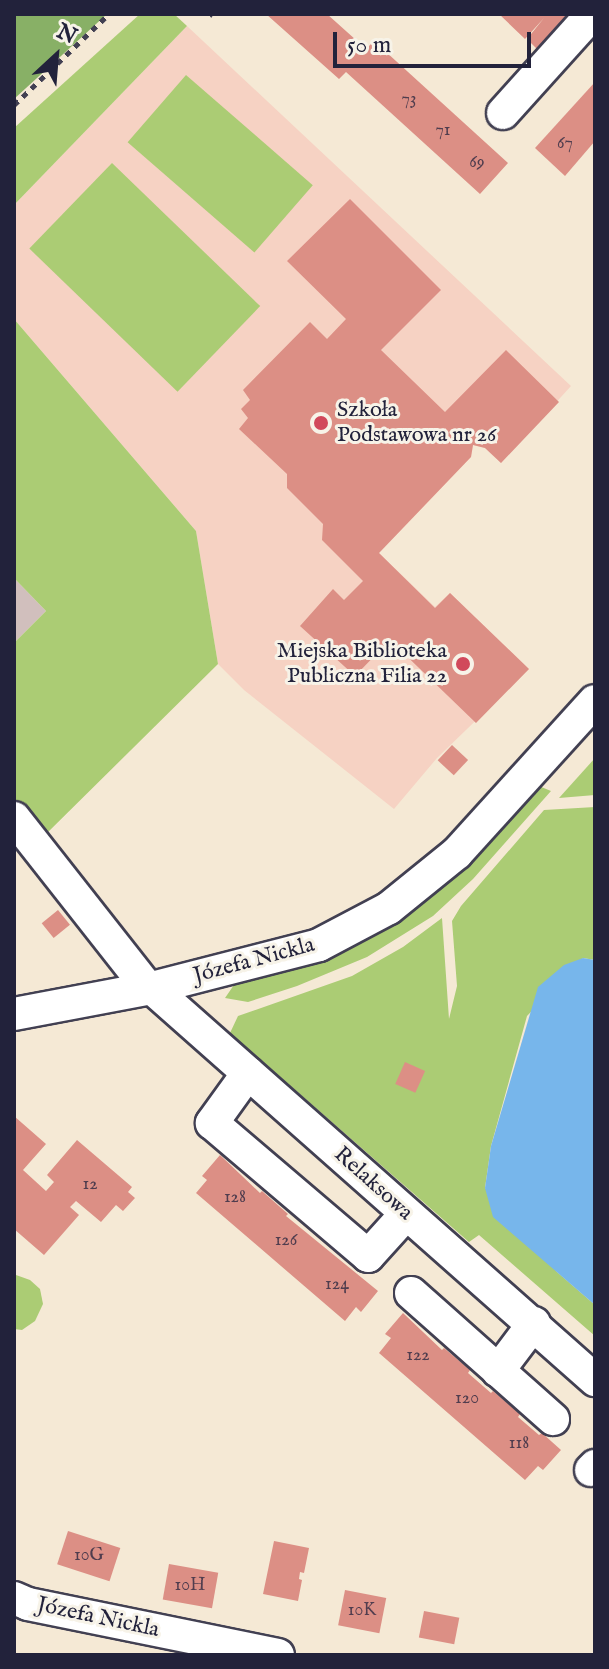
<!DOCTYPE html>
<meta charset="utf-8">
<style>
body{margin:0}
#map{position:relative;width:609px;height:1669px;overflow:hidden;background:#f5e9d5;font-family:"IM FELL English",serif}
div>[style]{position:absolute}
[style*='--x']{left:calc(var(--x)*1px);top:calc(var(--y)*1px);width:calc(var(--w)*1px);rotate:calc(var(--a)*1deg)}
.built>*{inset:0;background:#f6d2c3}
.industrial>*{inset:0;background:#d1bfbd}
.green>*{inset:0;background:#abcc74;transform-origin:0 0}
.forest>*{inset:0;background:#88b066}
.water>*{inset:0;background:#77b6eb}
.building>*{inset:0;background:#dc8f85;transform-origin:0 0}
.path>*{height:5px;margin-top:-2.5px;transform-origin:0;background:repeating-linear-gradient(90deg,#424052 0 6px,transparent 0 12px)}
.roads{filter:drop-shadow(2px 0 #424052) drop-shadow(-2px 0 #424052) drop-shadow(0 2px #424052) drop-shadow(0 -2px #424052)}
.minor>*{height:32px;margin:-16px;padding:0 16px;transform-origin:16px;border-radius:16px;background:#fff}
.dots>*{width:22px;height:22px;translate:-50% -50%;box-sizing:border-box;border:4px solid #f7f3e8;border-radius:50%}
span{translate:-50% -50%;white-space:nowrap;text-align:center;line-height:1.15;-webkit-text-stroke:6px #f7f3e8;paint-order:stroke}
.number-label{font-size:18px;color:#503d4e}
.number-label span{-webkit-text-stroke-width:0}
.poi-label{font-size:22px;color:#22223b}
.left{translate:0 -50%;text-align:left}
.right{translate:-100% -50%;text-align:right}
.street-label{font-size:22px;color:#22223b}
.frame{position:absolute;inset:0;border:16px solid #22223b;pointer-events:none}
.north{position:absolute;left:16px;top:16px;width:80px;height:80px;-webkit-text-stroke:6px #f7f3e8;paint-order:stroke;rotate:26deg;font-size:22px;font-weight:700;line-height:32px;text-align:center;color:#22223b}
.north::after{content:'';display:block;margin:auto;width:28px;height:36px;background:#22223b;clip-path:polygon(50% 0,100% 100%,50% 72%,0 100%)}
.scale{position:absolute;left:333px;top:32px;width:198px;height:36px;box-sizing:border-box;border:4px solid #22223b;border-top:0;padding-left:10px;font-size:24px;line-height:28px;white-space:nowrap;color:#22223b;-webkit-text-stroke:6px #f7f3e8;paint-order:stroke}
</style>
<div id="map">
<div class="built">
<div style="clip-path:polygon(187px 26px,571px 386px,501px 463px,485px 448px,473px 445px,471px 457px,379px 553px,435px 607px,450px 593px,529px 669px,437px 758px,394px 809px,244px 690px,218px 664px,196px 531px,14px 319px,14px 205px)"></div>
</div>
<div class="industrial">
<div style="clip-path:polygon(14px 578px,46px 611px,14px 643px)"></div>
</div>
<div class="green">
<div style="clip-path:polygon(140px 14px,174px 14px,187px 26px,14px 205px,14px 128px)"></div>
<div style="left:186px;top:75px;width:168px;height:89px;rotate:41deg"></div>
<div style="left:112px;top:163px;width:206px;height:119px;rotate:44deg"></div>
<div style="clip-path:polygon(14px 319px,196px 531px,218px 664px,43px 837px,14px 802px,14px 643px,46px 611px,14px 578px)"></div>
<div style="clip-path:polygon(595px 758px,595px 795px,559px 798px)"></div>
<div style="clip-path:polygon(534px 784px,551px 791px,473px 879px,433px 916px,367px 957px,297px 986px,248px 1002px,225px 998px,238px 979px,311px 957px)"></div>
<div style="clip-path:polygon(595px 807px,595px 960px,583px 958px,527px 1016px,491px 1146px,485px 1188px,557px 1272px,595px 1305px,595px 1336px,479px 1235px,469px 1242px,230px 1033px,238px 1016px,352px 976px,403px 947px,442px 918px,449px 1019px,457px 986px,452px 921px,461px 906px,544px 810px)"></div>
<div style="clip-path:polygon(16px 1275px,30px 1280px,40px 1289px,43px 1304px,35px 1321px,22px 1330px,14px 1329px)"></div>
</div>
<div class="forest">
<div style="clip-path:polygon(14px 14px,107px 14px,14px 99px)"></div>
</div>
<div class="water">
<div style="clip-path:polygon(583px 958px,595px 960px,595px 1305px,493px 1217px,485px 1188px,491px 1146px,538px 987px,564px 965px)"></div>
</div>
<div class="building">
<div style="clip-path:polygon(266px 14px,327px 14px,366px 49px,374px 41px,508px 163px,480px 194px,346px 72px,339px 79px)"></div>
<div style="clip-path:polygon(499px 14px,569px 14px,537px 49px,527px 39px,544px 18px,525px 39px)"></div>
<div style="clip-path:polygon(595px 82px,595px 141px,565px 176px,535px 148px)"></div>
<div style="clip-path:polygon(350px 199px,441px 290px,381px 350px,445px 412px,506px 350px,559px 402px,501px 463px,485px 448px,473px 445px,471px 457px,379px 553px,435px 608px,450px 593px,529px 669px,476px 723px,390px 640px,355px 676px,300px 626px,333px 589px,344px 600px,363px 581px,322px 540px,323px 524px,287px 488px,287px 474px,239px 429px,248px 418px,241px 409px,250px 400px,243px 390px,310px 322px,327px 339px,346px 319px,287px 261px)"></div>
<div style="left:452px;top:745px;width:22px;height:21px;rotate:43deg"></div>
<div style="left:58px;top:910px;width:19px;height:21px;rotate:51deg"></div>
<div style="left:405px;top:1062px;width:22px;height:24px;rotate:24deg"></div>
<div style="clip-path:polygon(14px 1116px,46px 1144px,23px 1170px,46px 1191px,54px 1182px,47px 1175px,77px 1140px,132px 1187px,128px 1192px,135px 1198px,123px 1211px,116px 1205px,101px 1222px,76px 1201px,70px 1207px,79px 1215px,44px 1255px,14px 1229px)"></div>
<div style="clip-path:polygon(220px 1155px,260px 1193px,262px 1191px,288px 1214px,286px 1216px,378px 1291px,361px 1312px,356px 1307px,345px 1321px,196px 1193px,207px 1180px,202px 1176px)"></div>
<div style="clip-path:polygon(403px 1313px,442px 1350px,444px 1348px,470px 1370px,468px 1373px,491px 1393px,493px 1391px,520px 1414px,518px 1417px,539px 1435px,542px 1433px,561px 1450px,543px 1470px,538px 1466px,525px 1480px,379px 1353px,391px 1338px,385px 1334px)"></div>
<div style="left:68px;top:1531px;width:55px;height:35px;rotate:18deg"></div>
<div style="clip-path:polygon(274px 1541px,309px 1548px,304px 1573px,300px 1572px,299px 1579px,302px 1580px,298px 1601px,263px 1594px)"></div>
<div style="left:169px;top:1564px;width:50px;height:36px;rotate:10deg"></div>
<div style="left:345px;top:1590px;width:42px;height:36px;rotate:11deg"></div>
<div style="left:424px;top:1611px;width:36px;height:27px;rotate:11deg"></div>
</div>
<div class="path">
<div style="--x:211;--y:14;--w:2;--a:27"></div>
<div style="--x:14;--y:105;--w:132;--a:-43.8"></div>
</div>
<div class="roads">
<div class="minor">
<div style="--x:503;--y:113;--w:133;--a:-48"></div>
<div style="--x:14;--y:818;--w:216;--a:51.8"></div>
<div style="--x:152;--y:988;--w:592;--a:41.5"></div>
<div style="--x:14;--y:1014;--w:140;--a:-10.7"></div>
<div style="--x:152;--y:988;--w:172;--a:-14.4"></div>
<div style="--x:319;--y:945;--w:79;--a:-27.9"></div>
<div style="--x:389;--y:908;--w:87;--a:-39"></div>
<div style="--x:457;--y:853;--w:205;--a:-47.8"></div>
<div style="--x:248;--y:1073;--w:62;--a:125.8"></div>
<div style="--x:212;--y:1123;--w:205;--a:40.4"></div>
<div style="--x:368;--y:1256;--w:57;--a:-47.9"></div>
<div style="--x:411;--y:1293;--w:190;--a:41.6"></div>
<div style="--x:498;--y:1371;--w:60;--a:-53.1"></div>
<div style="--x:591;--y:1470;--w:6;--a:-45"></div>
<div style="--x:14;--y:1598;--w:15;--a:23"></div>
<div style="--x:28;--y:1604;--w:255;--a:11.5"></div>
</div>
</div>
<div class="dots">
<div style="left:321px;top:423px;background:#d1495b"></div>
<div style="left:463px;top:664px;background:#d1495b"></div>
</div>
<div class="number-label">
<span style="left:409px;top:100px">73</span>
<span style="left:443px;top:131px">71</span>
<span style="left:565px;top:144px">67</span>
<span style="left:477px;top:163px">69</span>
<span style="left:90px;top:1185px">12</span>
<span style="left:235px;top:1198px">128</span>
<span style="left:286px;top:1241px">126</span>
<span style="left:337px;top:1285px">124</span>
<span style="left:418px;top:1356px">122</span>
<span style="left:467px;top:1399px">120</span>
<span style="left:519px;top:1444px">118</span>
<span style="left:89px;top:1556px">10G</span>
<span style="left:190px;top:1586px">10H</span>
<span style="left:362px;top:1611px">10K</span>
</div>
<div class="poi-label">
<span class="left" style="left:337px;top:423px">Szkoła<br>Podstawowa nr 26</span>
<span class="right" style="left:447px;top:664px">Miejska Biblioteka<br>Publiczna Filia 22</span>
</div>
<div class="street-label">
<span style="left:254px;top:961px;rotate:-15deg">Józefa Nickla</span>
<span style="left:373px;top:1184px;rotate:42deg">Relaksowa</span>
<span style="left:98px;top:1618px;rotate:12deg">Józefa Nickla</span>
</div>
<div class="frame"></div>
<div class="north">N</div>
<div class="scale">50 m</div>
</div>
